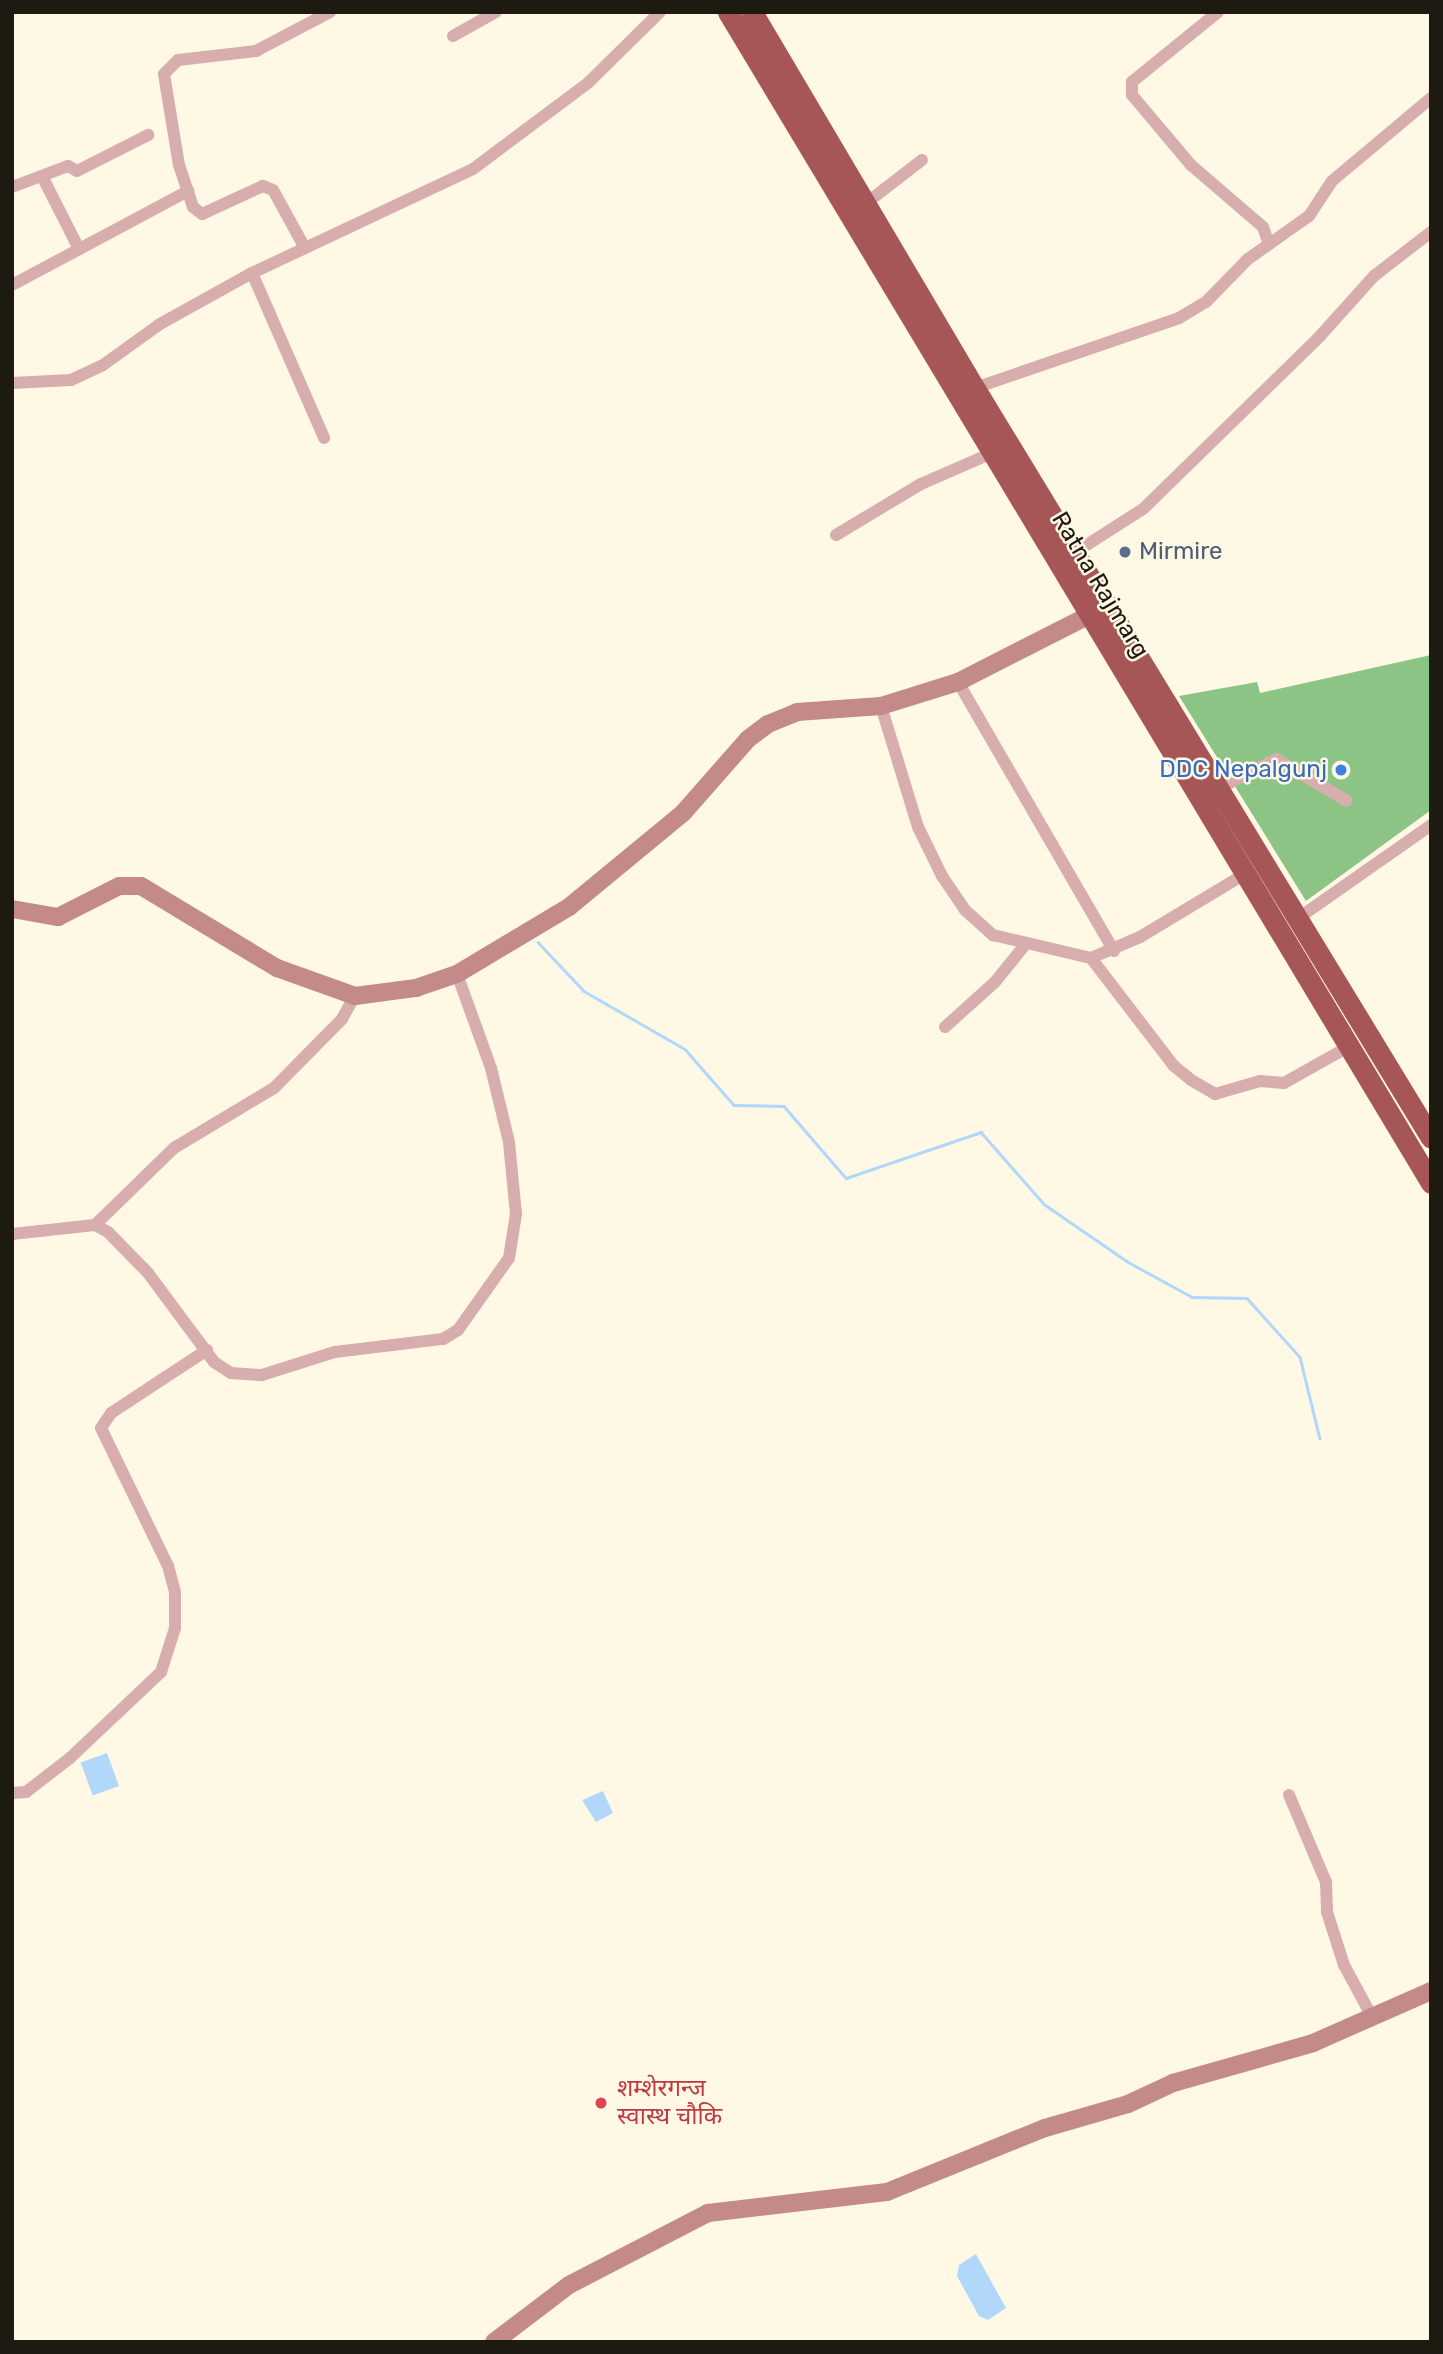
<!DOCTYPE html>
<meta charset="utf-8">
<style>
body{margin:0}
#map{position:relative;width:1443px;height:2354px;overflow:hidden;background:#fff8e5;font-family:Rubik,"Noto Sans Devanagari",sans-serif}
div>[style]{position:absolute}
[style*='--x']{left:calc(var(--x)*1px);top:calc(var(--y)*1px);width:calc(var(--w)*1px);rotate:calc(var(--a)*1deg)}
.forest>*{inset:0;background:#8bc484}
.water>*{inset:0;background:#b1d8fb;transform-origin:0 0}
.stream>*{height:2.5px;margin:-1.25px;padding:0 1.25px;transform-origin:1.25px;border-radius:1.25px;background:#b1d8fb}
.street>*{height:12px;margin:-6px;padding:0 6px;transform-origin:6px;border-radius:6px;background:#d7aead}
.secondary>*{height:18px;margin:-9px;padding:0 9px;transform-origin:9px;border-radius:9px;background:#c48989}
.highway>*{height:21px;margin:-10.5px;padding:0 10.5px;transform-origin:10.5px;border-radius:10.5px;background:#a75658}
.dots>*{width:19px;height:19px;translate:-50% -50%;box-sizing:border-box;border:4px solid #fff8e5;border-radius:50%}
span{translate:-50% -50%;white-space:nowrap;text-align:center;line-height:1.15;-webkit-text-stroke:5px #fff8e5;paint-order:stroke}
.service-label{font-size:24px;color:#4e5e75}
.left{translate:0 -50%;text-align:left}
.street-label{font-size:24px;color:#1d1a12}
.shop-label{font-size:24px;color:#366cbe}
.right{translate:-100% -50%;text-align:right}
.health-label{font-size:24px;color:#be3a42}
.frame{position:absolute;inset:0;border:14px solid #1d1a12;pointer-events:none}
</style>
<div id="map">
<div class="forest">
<div style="clip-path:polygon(1431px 655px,1431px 810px,1306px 901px,1179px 696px,1257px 682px,1260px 693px)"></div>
</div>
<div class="water">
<div style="left:107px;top:1753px;width:35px;height:28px;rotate:70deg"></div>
<div style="clip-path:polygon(603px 1791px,613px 1813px,596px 1822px,582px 1800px)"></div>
<div style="clip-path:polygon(976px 2254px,1006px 2308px,988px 2320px,979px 2316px,957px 2276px,959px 2265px)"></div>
</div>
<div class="stream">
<div style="--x:538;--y:942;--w:67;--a:46.8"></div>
<div style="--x:584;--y:991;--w:116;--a:29.9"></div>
<div style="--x:685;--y:1049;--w:74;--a:48.8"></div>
<div style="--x:734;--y:1105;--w:50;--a:1.1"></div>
<div style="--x:784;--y:1106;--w:95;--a:49.3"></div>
<div style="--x:846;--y:1178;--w:143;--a:-18.8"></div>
<div style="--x:981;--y:1132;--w:96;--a:48.8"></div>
<div style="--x:1044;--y:1204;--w:104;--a:34.5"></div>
<div style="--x:1130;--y:1263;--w:71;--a:28.7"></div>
<div style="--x:1192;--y:1297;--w:55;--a:1"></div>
<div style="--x:1247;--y:1298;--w:79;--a:48.1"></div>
<div style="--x:1300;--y:1357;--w:84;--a:76.3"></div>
</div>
<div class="street">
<div style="--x:1218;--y:12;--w:111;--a:140.9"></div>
<div style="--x:1132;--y:82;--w:13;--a:90"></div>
<div style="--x:1132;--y:95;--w:92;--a:49.9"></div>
<div style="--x:1191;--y:165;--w:95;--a:40.7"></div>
<div style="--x:1263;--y:227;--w:18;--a:71"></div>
<div style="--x:453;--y:36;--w:49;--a:-29.2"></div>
<div style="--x:42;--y:176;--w:82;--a:63.1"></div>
<div style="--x:12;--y:187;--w:60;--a:-20.6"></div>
<div style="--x:68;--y:166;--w:10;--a:29"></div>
<div style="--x:77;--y:171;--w:80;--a:-26.9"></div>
<div style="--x:865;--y:204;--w:72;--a:-37.7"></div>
<div style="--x:305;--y:248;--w:66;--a:-118.9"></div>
<div style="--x:273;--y:190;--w:11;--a:-158"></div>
<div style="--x:263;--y:186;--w:67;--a:155.3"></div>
<div style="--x:202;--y:214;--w:11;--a:-142"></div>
<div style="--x:193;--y:207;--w:44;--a:-108.4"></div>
<div style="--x:179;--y:165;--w:92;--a:-99.4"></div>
<div style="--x:164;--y:74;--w:20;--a:-45"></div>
<div style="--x:178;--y:60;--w:79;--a:-6.6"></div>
<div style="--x:256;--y:51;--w:84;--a:-27.8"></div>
<div style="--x:252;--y:273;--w:180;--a:66.4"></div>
<div style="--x:12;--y:285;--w:200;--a:-28.1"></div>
<div style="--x:12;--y:383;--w:59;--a:-2.9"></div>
<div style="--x:71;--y:380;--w:35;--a:-25"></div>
<div style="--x:103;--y:365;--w:70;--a:-35.7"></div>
<div style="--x:160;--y:324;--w:105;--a:-29"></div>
<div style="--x:252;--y:273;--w:244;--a:-25.2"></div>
<div style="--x:473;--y:169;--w:144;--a:-36.8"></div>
<div style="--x:588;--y:83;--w:101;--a:-44.6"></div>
<div style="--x:975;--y:388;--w:216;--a:-18.9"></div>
<div style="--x:1179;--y:318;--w:31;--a:-31"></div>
<div style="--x:1206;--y:302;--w:60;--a:-45.7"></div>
<div style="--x:1248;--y:259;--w:75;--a:-35.2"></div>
<div style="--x:1309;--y:216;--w:42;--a:-56.7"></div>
<div style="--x:1332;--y:181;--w:129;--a:-40"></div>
<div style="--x:836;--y:535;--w:99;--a:-31"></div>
<div style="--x:921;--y:484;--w:75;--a:-23.5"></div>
<div style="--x:1071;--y:555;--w:85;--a:-32.6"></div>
<div style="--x:1143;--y:509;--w:248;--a:-44.3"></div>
<div style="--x:1320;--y:336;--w:81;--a:-48"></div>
<div style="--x:1374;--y:276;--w:72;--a:-37.7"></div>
<div style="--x:958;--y:682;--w:311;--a:59.9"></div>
<div style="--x:881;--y:706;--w:127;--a:73"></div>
<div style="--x:918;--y:827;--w:55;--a:63.9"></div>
<div style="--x:942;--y:876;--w:41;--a:55.9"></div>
<div style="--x:965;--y:910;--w:38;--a:42"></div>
<div style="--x:993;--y:935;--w:101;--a:13.2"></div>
<div style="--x:1091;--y:958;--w:136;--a:52.5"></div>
<div style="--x:1174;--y:1066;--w:22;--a:39"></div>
<div style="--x:1191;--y:1080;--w:28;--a:30"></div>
<div style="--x:1215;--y:1094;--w:47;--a:-16.1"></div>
<div style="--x:1260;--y:1081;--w:24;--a:5"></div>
<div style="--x:1284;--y:1083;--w:76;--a:-29.3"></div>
<div style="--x:1218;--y:789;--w:65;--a:-27.3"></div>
<div style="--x:1276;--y:759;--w:82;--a:30.6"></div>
<div style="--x:1297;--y:919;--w:164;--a:-35"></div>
<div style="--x:1091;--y:958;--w:53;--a:-23.2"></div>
<div style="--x:1140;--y:937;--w:122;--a:-31"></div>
<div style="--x:945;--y:1027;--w:67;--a:-42"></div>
<div style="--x:995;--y:982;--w:48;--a:-51"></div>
<div style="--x:95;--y:1225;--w:15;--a:28"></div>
<div style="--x:108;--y:1232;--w:57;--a:45.7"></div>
<div style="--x:148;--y:1273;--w:111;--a:53.4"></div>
<div style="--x:214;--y:1362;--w:20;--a:33"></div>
<div style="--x:231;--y:1373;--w:31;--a:4"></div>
<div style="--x:262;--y:1375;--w:77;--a:-17.5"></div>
<div style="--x:335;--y:1352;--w:109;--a:-6.9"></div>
<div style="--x:443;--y:1339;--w:17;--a:-31"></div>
<div style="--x:458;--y:1330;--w:88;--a:-54.7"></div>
<div style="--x:509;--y:1258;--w:45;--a:-81"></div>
<div style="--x:516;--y:1214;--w:72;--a:-95.6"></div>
<div style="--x:509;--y:1142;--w:76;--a:-103.7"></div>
<div style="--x:491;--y:1068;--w:100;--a:-109.9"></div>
<div style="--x:12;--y:1234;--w:83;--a:-6.2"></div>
<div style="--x:95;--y:1225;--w:110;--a:-44.3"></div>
<div style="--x:174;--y:1148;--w:117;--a:-31"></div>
<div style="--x:274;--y:1088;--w:97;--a:-45.4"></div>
<div style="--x:342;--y:1019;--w:26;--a:-61"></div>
<div style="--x:12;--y:1793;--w:14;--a:-4"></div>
<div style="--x:26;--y:1792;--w:56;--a:-37.7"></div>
<div style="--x:70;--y:1758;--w:125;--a:-43.4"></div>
<div style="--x:161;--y:1672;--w:46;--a:-72.3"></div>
<div style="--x:175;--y:1628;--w:36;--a:-90"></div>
<div style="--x:175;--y:1592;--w:27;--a:-105"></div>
<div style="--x:168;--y:1566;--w:153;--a:-115.9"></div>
<div style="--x:101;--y:1428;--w:18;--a:-56"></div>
<div style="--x:111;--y:1413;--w:115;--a:-33.3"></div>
<div style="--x:1289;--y:1795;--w:95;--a:67"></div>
<div style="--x:1326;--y:1882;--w:30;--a:88"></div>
<div style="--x:1327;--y:1912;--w:56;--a:72.2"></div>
<div style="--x:1344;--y:1965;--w:57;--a:61.6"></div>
</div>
<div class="secondary">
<div style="--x:12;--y:909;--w:47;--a:9.9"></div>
<div style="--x:58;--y:917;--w:68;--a:-26.9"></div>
<div style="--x:119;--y:886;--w:22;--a:0"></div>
<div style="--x:141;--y:886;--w:159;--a:31.1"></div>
<div style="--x:277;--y:968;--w:83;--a:19.7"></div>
<div style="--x:355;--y:996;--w:62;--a:-7.5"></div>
<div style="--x:416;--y:988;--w:43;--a:-18.9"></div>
<div style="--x:457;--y:974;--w:131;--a:-30.9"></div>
<div style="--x:569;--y:907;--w:148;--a:-39.5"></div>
<div style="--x:683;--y:813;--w:98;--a:-48.7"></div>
<div style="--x:748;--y:739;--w:25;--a:-37"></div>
<div style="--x:768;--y:724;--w:31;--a:-22"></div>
<div style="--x:797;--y:712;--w:84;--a:-4.1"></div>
<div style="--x:881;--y:706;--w:81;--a:-17.3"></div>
<div style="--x:958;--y:682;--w:161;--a:-27"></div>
<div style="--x:494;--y:2342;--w:94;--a:-37.2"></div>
<div style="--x:569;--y:2285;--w:157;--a:-27.4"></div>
<div style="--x:708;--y:2213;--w:180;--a:-6.7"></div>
<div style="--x:887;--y:2192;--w:170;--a:-22.1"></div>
<div style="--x:1045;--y:2128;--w:86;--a:-16.1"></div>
<div style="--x:1128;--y:2104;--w:50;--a:-25"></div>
<div style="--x:1173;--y:2083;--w:146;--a:-15.9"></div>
<div style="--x:1313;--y:2043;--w:129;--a:-23.8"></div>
</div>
<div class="highway">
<div style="--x:728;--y:12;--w:1366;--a:59.02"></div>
<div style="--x:752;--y:12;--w:421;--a:59.4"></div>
<div style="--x:966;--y:374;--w:894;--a:58.67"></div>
</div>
<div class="dots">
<div style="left:1125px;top:552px;background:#5c6f8a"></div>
<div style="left:1341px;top:770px;background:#3f7fe0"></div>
<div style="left:601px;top:2103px;background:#e0444e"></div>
</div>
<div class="service-label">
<span class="left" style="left:1139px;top:552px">Mirmire</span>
</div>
<div class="street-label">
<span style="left:1100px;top:585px;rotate:59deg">Ratna Rajmarg</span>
</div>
<div class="shop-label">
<span class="right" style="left:1327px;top:770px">DDC Nepalgunj</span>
</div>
<div class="health-label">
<span class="left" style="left:617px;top:2103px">शम्शेरगन्ज<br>स्वास्थ चौकि</span>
</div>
<div class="frame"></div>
</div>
